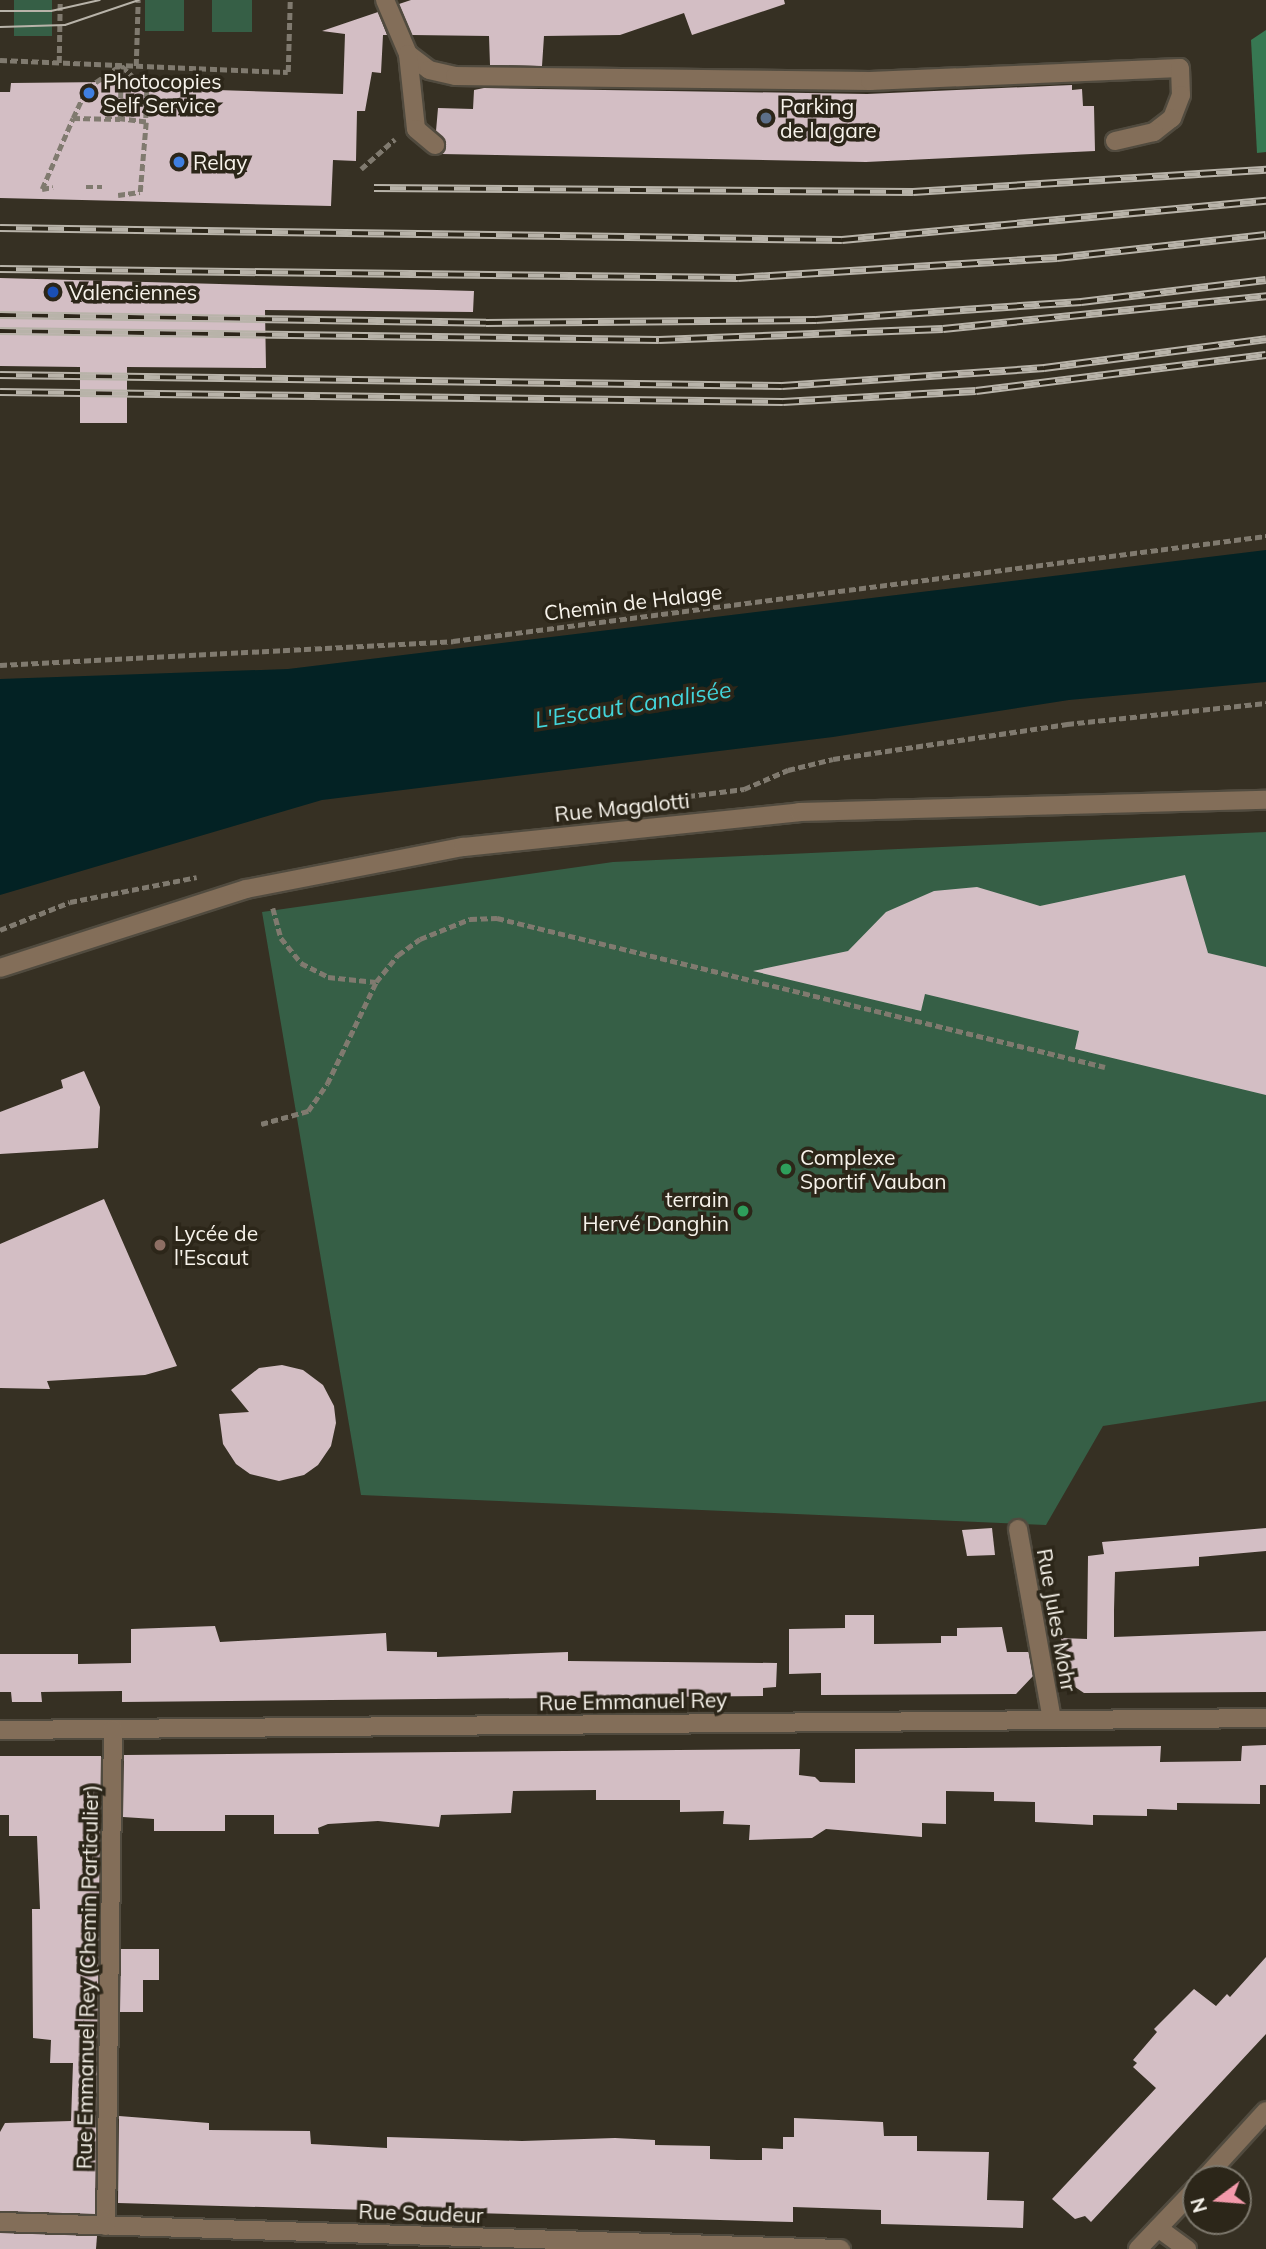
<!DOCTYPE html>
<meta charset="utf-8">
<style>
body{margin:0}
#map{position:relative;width:1266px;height:2249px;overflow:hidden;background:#363023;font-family:Mulish,sans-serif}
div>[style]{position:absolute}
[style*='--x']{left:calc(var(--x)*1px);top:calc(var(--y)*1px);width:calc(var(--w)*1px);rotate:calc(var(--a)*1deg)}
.green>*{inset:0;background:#365f46;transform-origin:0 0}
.forest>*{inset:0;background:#377852}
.water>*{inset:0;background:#032224}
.building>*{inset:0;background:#d3bec4}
.path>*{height:4.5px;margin-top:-2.25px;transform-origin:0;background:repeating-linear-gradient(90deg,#807a6f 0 7px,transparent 0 10.5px)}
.roads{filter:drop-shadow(2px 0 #514b3f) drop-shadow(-2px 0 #514b3f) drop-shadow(0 2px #514b3f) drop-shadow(0 -2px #514b3f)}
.minor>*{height:18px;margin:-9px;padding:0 9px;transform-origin:9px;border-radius:9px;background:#836e59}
.tram>*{height:2px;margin:-1px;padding:0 1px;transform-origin:1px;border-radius:1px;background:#b8b3a9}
.rail>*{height:8px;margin-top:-4px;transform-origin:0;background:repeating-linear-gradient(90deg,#2c2619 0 16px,#b8b3a9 0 32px);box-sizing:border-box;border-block:2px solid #b8b3a9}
.dots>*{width:19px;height:19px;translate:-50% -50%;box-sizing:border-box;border:4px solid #2c2619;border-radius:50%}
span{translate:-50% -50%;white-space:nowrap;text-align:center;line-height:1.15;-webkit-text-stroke:7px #2c2619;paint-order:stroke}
.poi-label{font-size:21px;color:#f7f3eb}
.left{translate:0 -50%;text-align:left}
.right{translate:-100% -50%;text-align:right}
.street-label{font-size:21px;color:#f7f3eb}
.water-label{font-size:23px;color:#42d5db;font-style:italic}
.north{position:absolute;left:1182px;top:2165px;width:70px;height:70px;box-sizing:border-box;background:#2c2619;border:2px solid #7d786d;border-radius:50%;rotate:254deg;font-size:19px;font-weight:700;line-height:28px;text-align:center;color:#f7f3eb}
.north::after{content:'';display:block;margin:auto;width:24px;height:32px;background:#f39aab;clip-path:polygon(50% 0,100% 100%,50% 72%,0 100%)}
</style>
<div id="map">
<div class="green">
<div style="left:14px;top:0;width:38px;height:36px"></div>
<div style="left:145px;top:0;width:39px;height:31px"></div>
<div style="left:212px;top:0;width:40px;height:32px"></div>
<div style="clip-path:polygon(1266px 832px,1266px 1401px,1103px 1426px,1046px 1525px,361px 1495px,262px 912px,613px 862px)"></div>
</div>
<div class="forest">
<div style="clip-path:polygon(1266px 30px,1266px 152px,1257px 153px,1251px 40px)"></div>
</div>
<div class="water">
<div style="clip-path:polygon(1266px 550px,1266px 682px,1069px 700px,833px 737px,322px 800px,0 895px,0 679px,288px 669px)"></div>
</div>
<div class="building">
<div style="clip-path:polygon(411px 0,784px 0,785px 4px,692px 35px,684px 13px,620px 35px,544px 36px,542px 66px,490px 65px,489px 36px,412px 35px,399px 4px)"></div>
<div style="clip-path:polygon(378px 12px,387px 35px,383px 35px,381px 73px,372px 72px,365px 111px,357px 111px,356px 161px,333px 160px,331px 206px,0 198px,0 92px,10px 92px,11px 83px,107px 82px,124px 87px,343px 94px,345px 34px,322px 31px)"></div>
<div style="clip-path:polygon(1072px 85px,1072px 90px,1082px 89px,1083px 106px,1094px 106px,1095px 151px,866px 162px,441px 154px,446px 142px,436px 131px,438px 108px,473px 109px,474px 90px,484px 88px,867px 94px)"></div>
<div style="clip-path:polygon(0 278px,474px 291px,473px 312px,265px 310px,266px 368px,127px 367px,127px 423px,80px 423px,80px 367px,0 366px)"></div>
<div style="clip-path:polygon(1185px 875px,1208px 953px,1266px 967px,1266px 1095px,1075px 1049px,1079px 1031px,925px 994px,921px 1011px,753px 971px,848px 951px,886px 912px,934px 891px,977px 887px,1040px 906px)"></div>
<div style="clip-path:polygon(84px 1071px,100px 1107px,98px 1148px,0 1154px,0 1112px,63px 1088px,61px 1080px)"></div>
<div style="clip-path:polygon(104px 1199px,177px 1366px,145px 1375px,47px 1381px,50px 1389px,0 1388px,0 1244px)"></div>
<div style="clip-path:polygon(282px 1365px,303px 1370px,323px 1385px,334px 1406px,336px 1423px,331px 1446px,318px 1465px,304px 1475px,279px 1481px,250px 1474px,236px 1464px,223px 1444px,219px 1414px,249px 1412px,231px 1390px,259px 1368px)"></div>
<div style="clip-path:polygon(992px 1528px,995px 1555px,967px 1556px,962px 1530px)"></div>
<div style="clip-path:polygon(1266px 1528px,1266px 1551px,1199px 1557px,1199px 1566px,1115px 1572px,1114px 1610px,1114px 1637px,1266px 1631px,1266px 1692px,1084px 1693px,1069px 1683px,1061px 1638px,1087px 1639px,1088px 1556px,1104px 1554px,1102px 1542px)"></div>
<div style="clip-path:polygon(845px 1615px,874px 1615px,874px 1644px,941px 1643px,941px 1636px,957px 1636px,957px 1628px,1002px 1627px,1007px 1652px,1029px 1652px,1033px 1676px,1016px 1694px,821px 1695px,821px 1673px,789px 1674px,789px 1629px,845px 1628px)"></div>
<div style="clip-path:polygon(215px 1626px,220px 1642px,386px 1633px,387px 1651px,437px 1652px,437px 1657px,568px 1652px,568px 1661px,777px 1663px,776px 1687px,763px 1688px,763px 1696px,122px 1702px,122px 1691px,41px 1692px,42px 1702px,12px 1702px,11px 1692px,0 1692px,0 1654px,78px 1654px,78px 1664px,131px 1663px,131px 1629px)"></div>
<div style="clip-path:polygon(1266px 1745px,1266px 1785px,1260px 1785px,1260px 1804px,1177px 1803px,1177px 1810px,1147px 1809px,1147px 1816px,1093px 1815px,1093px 1825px,1035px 1822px,1035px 1802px,994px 1801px,994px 1792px,946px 1791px,946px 1824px,922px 1823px,922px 1837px,826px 1829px,812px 1838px,749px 1840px,750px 1825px,723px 1824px,724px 1811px,680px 1812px,680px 1800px,596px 1800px,596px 1790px,513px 1791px,511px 1813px,441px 1815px,439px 1827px,378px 1821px,328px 1824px,318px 1828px,319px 1834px,274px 1834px,274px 1815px,225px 1815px,225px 1831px,154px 1831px,154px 1819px,123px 1817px,124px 1755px,800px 1749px,799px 1775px,815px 1777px,820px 1782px,855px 1783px,855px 1749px,1161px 1746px,1160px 1762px,1241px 1761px,1242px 1746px)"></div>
<div style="clip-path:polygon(0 1756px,101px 1756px,95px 2214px,0 2211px,0 2132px,5px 2123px,71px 2121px,73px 2063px,50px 2063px,51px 2040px,33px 2038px,32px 1909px,40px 1909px,37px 1836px,9px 1836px,9px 1815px,0 1815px)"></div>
<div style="clip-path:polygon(121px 1949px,159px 1949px,159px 1980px,143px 1980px,143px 2012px,120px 2012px)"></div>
<div style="clip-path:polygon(1266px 1957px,1266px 2034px,1091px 2222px,1085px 2216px,1075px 2219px,1052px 2199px,1156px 2088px,1133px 2067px,1137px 2063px,1133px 2060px,1157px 2032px,1154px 2029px,1194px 1989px,1216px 2006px,1227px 1994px,1230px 1997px)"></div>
<div style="clip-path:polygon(119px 2116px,209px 2123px,209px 2130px,310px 2131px,311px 2144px,387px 2148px,387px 2137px,522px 2141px,615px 2138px,655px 2140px,655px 2145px,710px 2146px,710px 2159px,737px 2160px,762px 2160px,762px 2148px,783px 2149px,783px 2137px,794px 2137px,794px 2118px,883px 2122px,884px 2136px,917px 2136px,917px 2151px,989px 2152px,987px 2200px,1024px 2201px,1023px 2228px,881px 2224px,881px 2210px,793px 2207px,793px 2222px,118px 2203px)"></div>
<div style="clip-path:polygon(0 2233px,97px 2236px,96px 2249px,0 2249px)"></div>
</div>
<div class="path">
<div style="--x:0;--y:60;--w:288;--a:2.4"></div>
<div style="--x:288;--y:72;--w:72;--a:-88.4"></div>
<div style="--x:59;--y:63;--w:63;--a:-89.1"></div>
<div style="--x:122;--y:66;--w:35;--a:44"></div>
<div style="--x:147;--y:90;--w:32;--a:92"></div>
<div style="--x:136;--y:66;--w:66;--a:-88.3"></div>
<div style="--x:73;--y:118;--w:33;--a:-65"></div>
<div style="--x:87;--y:88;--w:40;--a:-34"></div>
<div style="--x:361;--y:169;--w:45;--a:-41.4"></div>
<div style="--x:86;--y:187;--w:16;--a:0"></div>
<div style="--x:42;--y:189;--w:77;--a:-66.4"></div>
<div style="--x:73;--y:118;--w:47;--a:1.2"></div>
<div style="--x:120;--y:119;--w:54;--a:-88.9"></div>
<div style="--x:42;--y:189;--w:11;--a:-10"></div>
<div style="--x:118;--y:195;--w:22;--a:-8"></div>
<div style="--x:140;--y:192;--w:70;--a:-85.1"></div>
<div style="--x:146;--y:122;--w:26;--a:-173"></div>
<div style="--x:0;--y:665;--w:454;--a:-3"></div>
<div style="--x:453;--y:641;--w:820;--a:-7.36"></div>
<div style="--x:657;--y:800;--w:88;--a:-7.2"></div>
<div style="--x:744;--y:789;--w:48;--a:-23.4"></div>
<div style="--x:788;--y:770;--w:46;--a:-13.7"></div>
<div style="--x:833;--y:759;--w:237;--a:-8.5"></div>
<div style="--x:1067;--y:724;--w:200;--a:-6"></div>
<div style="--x:273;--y:908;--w:31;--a:75"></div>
<div style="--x:281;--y:938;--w:32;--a:51"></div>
<div style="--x:301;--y:963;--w:30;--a:27"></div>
<div style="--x:328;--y:977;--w:48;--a:5.9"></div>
<div style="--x:0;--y:930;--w:75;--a:-21.8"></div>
<div style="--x:70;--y:902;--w:129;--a:-11.1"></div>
<div style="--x:261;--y:1124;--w:49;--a:-15.5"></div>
<div style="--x:308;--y:1111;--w:33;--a:-55"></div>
<div style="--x:327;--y:1084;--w:113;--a:-64.3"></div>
<div style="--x:376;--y:982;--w:35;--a:-51"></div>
<div style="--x:398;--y:955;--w:27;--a:-36"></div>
<div style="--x:420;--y:939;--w:54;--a:-21.8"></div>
<div style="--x:470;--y:919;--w:27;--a:-2"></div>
<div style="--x:497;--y:918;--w:626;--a:13.77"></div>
</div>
<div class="roads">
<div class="minor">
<div style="--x:385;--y:0;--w:59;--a:66.9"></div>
<div style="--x:408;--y:54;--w:26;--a:37"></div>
<div style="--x:429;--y:70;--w:27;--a:13"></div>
<div style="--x:455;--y:76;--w:415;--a:0.7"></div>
<div style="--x:870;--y:81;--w:310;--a:-2.4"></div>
<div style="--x:1180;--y:68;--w:27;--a:88"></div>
<div style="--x:1181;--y:95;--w:25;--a:111"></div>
<div style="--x:1172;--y:118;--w:23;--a:142"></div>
<div style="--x:1154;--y:132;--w:40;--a:167"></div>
<div style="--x:408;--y:54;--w:75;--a:83.9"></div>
<div style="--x:416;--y:129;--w:25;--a:40"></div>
<div style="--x:0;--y:968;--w:258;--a:-17.8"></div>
<div style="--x:246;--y:889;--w:221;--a:-11"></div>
<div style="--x:463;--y:847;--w:338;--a:-5.9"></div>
<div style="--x:799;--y:812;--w:467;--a:-1.5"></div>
<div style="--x:1018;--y:1529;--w:193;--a:79.9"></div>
<div style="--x:0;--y:1730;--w:1266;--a:-0.54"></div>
<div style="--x:1204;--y:2179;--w:92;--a:-47.6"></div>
<div style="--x:0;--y:2222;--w:841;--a:1.84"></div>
<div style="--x:106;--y:2226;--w:497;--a:-89.2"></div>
<div style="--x:1158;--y:2228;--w:36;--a:36"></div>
<div style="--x:1138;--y:2249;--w:84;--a:-46.4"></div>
</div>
</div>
<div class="tram">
<div style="--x:0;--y:11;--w:51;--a:0"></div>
<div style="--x:51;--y:11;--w:50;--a:-12.7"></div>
<div style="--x:0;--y:27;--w:65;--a:-1.8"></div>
<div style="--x:65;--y:25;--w:78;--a:-18.7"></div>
</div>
<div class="rail">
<div style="--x:374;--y:188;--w:539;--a:0.43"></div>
<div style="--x:913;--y:192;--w:354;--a:-3.6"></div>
<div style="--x:0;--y:228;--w:842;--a:0.82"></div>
<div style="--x:842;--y:240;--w:426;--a:-5.3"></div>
<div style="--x:0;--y:269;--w:738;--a:0.7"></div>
<div style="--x:738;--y:278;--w:320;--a:-3.6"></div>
<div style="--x:1057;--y:258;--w:210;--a:-6.3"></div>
<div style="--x:0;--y:315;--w:486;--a:0.9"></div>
<div style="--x:486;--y:323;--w:330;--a:-0.5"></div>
<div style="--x:816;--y:320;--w:266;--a:-3.9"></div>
<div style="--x:1081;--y:302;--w:186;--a:-6.8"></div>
<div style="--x:0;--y:331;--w:659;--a:0.78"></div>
<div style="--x:659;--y:340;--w:284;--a:-2.2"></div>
<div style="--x:943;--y:329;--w:325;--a:-5.8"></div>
<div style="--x:0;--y:375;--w:782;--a:0.81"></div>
<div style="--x:782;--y:386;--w:263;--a:-3.9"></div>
<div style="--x:1044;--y:368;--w:224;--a:-7.4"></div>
<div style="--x:0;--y:392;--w:783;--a:0.73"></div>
<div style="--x:783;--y:402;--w:193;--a:-3.3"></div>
<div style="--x:976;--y:391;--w:292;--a:-7.1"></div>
</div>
<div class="dots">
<div style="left:89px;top:93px;background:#3f7fe0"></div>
<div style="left:766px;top:118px;background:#5c6f8a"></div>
<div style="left:179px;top:162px;background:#3f7fe0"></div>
<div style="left:53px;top:292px;background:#1a4fb4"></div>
<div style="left:786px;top:1169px;background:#2e9e5b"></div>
<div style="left:743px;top:1211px;background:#2e9e5b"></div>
<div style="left:160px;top:1245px;background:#8d6e63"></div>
</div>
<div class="poi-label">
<span class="left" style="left:103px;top:93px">Photocopies<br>Self Service</span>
<span class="left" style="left:780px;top:118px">Parking<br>de la gare</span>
<span class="left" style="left:193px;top:162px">Relay</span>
<span class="left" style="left:69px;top:292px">Valenciennes</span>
<span class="left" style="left:800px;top:1169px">Complexe<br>Sportif Vauban</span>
<span class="right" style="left:729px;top:1211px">terrain<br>Hervé Danghin</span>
<span class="left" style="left:174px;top:1245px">Lycée de<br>l'Escaut</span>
</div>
<div class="street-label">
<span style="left:633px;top:602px;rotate:-7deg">Chemin de Halage</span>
<span style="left:622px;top:807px;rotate:-6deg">Rue Magalotti</span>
<span style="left:1057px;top:1620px;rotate:80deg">Rue Jules Mohr</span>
<span style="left:633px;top:1701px;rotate:-1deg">Rue Emmanuel Rey</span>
<span style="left:87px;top:1977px;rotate:-89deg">Rue Emmanuel Rey (Chemin Particulier)</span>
<span style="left:421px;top:2213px;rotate:2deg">Rue Saudeur</span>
</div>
<div class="water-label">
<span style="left:633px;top:705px;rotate:-9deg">L'Escaut Canalisée</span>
</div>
<div class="north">N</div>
</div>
